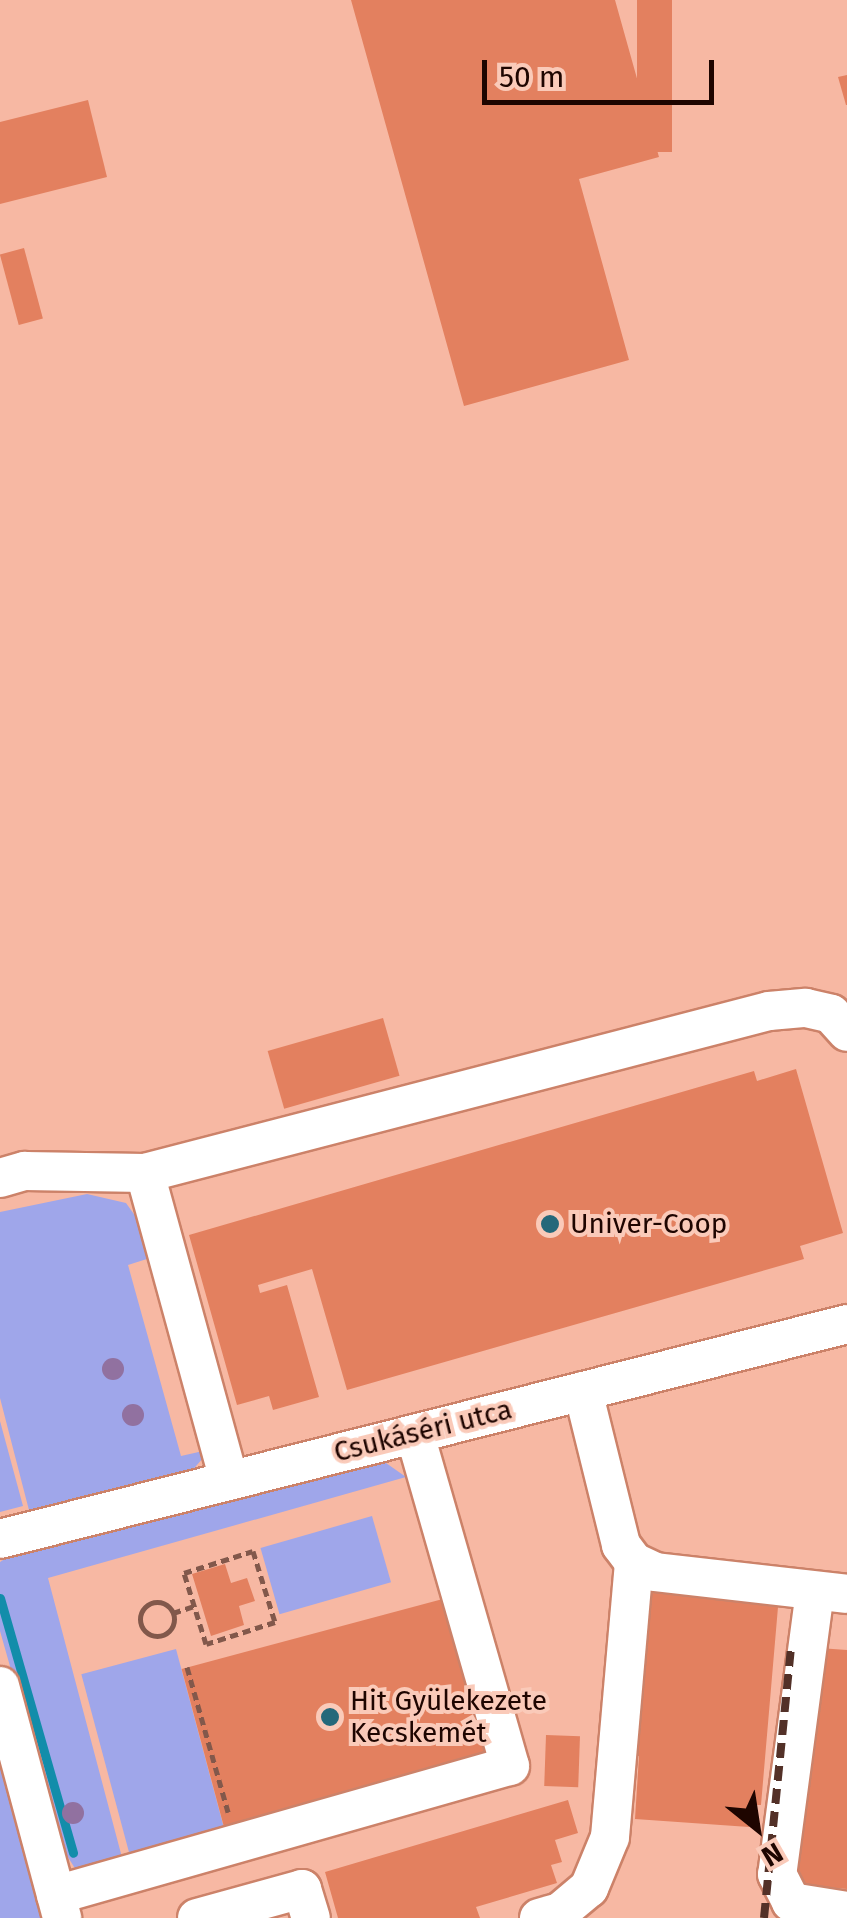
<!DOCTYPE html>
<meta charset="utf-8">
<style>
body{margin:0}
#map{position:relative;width:847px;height:1918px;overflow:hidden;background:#f7b8a3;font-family:"Fira Sans",sans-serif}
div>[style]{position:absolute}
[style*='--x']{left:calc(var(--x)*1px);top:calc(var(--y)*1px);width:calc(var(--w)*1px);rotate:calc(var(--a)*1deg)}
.green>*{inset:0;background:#9fa6ea;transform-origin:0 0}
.stream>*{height:9px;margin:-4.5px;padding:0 4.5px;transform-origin:4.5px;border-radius:4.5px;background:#128daa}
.building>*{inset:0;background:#e3805f;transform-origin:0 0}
.path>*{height:5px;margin-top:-2.5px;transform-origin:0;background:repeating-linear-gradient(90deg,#82584b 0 8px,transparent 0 13px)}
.path>.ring{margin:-2.5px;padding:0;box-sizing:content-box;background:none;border:5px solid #82584b;border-radius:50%}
.roads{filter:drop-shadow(2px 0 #cc8269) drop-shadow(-2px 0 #cc8269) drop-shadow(0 2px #cc8269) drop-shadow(0 -2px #cc8269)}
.minor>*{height:38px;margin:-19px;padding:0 19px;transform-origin:19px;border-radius:19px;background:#fff}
.rail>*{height:8px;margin-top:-4px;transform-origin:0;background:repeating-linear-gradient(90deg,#533128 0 15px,transparent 0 23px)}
.trees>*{width:22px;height:22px;margin:-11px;border-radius:50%;background:#9171a0}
.dots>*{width:28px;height:28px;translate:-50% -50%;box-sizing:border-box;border:5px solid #facab9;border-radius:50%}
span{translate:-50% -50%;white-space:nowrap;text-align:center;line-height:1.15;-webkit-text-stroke:8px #facab9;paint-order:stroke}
.poi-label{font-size:28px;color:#1e0500}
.left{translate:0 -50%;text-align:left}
.street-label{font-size:28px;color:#1e0500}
.north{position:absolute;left:707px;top:1778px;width:100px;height:100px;-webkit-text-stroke:8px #facab9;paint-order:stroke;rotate:150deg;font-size:28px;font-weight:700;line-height:40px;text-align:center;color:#1e0500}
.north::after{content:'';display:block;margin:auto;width:35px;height:45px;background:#1e0500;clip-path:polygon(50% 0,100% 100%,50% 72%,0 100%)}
.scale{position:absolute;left:482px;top:60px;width:232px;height:45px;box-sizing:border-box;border:5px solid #1e0500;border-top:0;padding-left:12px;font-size:30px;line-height:35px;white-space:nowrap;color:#1e0500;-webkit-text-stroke:8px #facab9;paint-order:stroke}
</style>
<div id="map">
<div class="green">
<div style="clip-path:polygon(87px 1194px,126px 1203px,141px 1224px,150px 1258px,128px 1265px,181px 1456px,203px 1451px,203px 1458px,190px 1473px,31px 1518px,0 1398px,0 1212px)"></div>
<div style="clip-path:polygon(0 1421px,23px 1506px,0 1512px)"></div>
<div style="clip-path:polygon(376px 1456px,406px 1477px,48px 1578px,124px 1865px,76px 1870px,61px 1846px,0 1631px,0 1562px,17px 1551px)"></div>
<div style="left:372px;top:1516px;width:69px;height:116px;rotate:74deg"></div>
<div style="left:176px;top:1649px;width:188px;height:98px;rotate:75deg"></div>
<div style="clip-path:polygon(0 1760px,41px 1918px,0 1918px)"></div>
</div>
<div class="stream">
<div style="--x:0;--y:1598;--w:265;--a:74"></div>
</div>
<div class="building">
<div style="clip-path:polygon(351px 0,615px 0,659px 157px,579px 179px,629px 360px,464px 406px)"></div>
<div style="left:637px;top:0;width:35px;height:152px"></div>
<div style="clip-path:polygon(847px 75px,847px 105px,846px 105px,838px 77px)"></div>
<div style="clip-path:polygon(88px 100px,107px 177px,0 204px,0 122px)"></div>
<div style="left:24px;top:248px;width:73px;height:25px;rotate:75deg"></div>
<div style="left:383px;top:1018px;width:60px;height:120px;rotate:74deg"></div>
<div style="clip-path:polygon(796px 1069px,843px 1233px,800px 1246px,804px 1259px,347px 1390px,312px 1269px,258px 1285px,260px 1293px,287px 1285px,319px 1397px,273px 1410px,269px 1396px,237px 1405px,189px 1235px,754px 1071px,757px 1081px)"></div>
<div style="clip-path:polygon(225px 1564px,231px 1583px,247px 1578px,255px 1601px,239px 1606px,244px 1625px,211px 1636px,192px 1574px)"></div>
<div style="clip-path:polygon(650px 1592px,778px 1607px,761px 1805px,750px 1805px,749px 1827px,635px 1819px,639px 1756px,624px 1755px,634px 1626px,647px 1628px)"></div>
<div style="left:454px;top:1596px;width:166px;height:282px;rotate:75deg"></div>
<div style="clip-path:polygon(819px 1648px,847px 1650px,847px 1889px,791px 1884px)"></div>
<div style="left:546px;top:1735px;width:34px;height:51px;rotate:2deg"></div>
<div style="clip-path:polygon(568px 1800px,578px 1833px,555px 1840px,562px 1862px,551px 1865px,557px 1883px,476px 1907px,480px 1918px,338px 1918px,325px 1872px)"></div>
</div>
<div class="path">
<div style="--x:253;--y:1551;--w:74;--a:72.8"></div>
<div style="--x:275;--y:1622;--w:72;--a:162.3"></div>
<div style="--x:206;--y:1644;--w:74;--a:-107.2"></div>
<div style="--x:184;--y:1573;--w:72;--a:-17.7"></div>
<div class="ring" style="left:140px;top:1602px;width:29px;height:29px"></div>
<div style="--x:173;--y:1613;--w:22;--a:-18"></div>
<div style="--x:187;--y:1667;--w:151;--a:74.2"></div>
</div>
<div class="roads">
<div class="minor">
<div style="--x:145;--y:1173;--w:319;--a:74.7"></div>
<div style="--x:0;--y:1178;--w:26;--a:-16"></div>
<div style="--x:25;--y:1171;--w:120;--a:1"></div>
<div style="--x:145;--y:1173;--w:645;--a:-14.55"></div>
<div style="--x:769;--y:1011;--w:37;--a:-5"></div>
<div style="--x:806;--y:1008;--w:26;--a:13"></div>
<div style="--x:831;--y:1014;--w:24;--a:48"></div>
<div style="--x:583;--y:1391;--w:159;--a:76.1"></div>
<div style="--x:621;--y:1545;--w:21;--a:53"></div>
<div style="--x:634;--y:1562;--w:23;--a:25"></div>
<div style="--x:655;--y:1572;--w:193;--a:6.5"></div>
<div style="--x:0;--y:1539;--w:874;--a:-14.24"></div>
<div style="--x:815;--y:1591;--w:286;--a:97.6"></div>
<div style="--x:777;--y:1874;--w:31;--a:63"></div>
<div style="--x:791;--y:1902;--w:57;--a:9.1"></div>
<div style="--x:0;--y:1686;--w:240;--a:75"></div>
<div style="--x:56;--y:1895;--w:472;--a:-15.9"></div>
<div style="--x:510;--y:1766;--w:345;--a:-106"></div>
<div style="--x:197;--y:1918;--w:109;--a:-15.4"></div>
<div style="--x:302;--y:1889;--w:30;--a:73"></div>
<div style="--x:539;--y:1918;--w:22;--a:-16"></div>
<div style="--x:560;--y:1912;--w:38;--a:-40"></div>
<div style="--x:589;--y:1888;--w:55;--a:-67.6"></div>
<div style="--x:610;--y:1837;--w:276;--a:-85"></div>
</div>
</div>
<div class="rail">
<div style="--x:764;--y:1918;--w:270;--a:-84.3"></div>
</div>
<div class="trees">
<div style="left:113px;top:1369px"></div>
<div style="left:133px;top:1415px"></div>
<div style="left:73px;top:1813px"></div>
</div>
<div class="dots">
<div style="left:550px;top:1224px;background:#25687a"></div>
<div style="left:330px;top:1717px;background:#25687a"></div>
</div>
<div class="poi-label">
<span class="left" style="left:570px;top:1224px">Univer-Coop</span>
<span class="left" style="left:350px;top:1717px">Hit Gyülekezete<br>Kecskemét</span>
</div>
<div class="street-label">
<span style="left:423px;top:1431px;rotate:-14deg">Csukáséri utca</span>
</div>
<div class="north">N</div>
<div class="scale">50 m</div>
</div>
